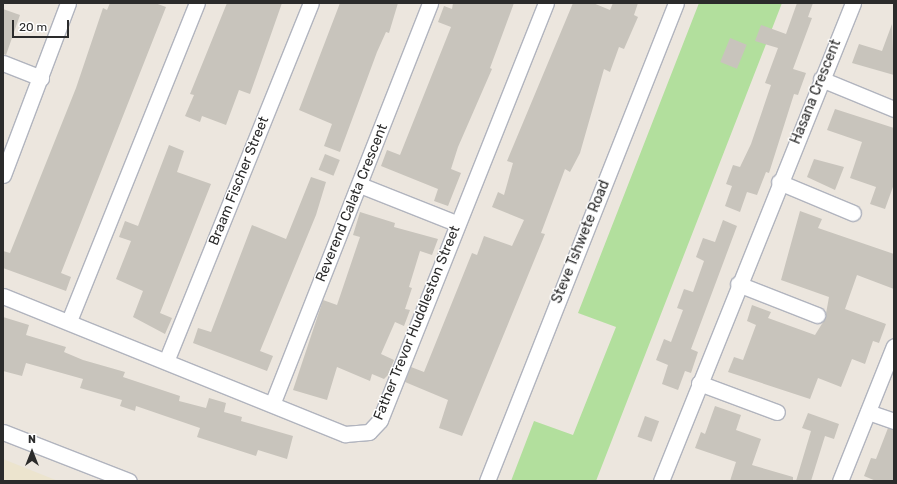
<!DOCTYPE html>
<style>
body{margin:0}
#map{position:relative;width:897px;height:484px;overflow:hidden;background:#ece6de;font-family:Rubik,sans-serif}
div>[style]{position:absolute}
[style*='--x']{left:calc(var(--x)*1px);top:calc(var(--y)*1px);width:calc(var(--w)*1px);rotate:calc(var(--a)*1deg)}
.education>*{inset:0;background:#ece4ce}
.green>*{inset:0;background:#b2df9d}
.building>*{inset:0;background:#c8c4bc;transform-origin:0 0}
.roads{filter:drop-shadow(1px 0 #b1b4be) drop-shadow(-1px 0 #b1b4be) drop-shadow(0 1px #b1b4be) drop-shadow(0 -1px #b1b4be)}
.street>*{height:15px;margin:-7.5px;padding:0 7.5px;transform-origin:7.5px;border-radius:7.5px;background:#fff}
span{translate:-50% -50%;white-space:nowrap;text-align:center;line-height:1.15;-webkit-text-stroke:3px #fff;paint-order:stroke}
.street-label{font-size:14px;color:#2b2b2b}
.frame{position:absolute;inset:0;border:4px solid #2b2b2b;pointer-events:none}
.north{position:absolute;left:12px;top:432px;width:40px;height:40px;-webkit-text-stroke:3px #fff;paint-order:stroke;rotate:0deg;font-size:11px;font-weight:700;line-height:16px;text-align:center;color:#2b2b2b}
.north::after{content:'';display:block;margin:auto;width:14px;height:18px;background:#2b2b2b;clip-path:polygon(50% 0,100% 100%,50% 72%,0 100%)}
.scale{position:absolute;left:12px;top:20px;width:57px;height:18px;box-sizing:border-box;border:2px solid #2b2b2b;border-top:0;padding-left:5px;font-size:12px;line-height:14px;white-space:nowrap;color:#2b2b2b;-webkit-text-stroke:3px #fff;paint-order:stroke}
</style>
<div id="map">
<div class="education">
<div style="clip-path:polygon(3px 459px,58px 481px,3px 481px)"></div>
</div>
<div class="green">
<div style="clip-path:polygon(699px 3px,782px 3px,596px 481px,511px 481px,534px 421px,573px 435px,616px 327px,578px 313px)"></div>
</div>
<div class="building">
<div style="clip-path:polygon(110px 3px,155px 3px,166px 7px,61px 273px,71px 277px,66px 291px,3px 268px,3px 251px,10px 253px,76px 88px,103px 8px,107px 10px)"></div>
<div style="clip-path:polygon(227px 3px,282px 3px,250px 94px,239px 90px,226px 125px,202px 116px,200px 122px,185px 116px,194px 95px,190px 94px)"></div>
<div style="clip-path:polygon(340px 3px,398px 3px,389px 33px,386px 32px,377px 52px,340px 152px,324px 146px,332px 124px,299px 110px)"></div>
<div style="clip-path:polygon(453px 3px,514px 3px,490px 68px,492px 69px,458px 147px,451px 169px,461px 173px,448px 206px,434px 201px,438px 189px,381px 166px,387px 150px,400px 155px,451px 27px,438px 22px,444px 6px,452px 9px)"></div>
<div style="clip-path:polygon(573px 3px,593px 3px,610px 10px,613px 3px,638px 3px,634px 15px,638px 17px,624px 49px,619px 47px,610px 72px,604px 69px,580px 153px,570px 172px,565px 169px,541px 233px,545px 234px,462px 436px,439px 428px,448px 400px,405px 382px,411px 367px,424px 372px,472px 253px,477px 255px,484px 236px,512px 246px,524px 220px,492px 207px,498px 192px,504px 195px,513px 163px,507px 161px)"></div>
<div style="clip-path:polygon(797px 3px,813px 3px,808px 17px,812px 18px,793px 69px,806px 73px,798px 95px,794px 94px,769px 173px,766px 172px,757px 195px,747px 192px,740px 212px,725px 206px,732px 186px,726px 184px,733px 165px,740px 167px,751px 144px,771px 85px,765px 83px,778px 48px,755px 41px,761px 25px,786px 34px)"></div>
<div style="clip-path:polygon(3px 9px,20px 15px,6px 55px,3px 54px)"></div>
<div style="clip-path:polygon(892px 24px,894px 75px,852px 63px,859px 44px,882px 51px)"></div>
<div style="left:730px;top:38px;width:18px;height:26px;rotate:22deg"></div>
<div style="clip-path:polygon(835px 109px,894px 128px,894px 184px,885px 209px,870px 204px,876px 187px,850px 178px,862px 142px,827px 130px)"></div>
<div style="clip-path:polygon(169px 145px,184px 151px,177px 172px,211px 184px,160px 313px,172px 318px,165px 334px,133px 317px,143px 291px,116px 279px,131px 241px,119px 237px,125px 221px,138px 226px)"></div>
<div style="left:325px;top:154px;width:16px;height:17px;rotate:22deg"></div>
<div style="clip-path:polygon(814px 159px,844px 167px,835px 190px,807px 177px)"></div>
<div style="clip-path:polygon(311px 177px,326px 182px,316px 215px,260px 351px,273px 356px,267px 371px,193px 343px,198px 328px,211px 332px,252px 225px,286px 239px)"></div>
<div style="clip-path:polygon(800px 211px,822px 219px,818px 228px,894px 254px,894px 289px,857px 275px,845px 309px,886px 324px,879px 343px,873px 341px,865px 364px,852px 359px,841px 387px,818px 378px,810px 399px,728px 372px,734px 357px,743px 360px,756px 325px,747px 321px,752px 305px,771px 312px,768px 318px,815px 335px,825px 319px,829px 297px,781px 280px)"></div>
<div style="clip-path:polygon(360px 212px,395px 223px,394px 227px,438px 239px,432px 255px,420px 251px,409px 287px,412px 288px,405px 309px,410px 310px,404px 326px,395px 322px,381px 354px,394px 360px,388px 375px,384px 379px,372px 374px,370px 381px,337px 367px,327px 400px,293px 390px,323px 300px,337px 305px,360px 237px,353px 235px)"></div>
<div style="clip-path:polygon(723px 220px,737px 226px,691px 349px,698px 352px,691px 373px,685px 371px,678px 390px,662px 384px,668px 365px,656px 360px,664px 339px,671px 342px,683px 310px,677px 308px,684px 289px,693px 292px,704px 261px,696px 257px,703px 238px,715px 242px)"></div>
<div style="clip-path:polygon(3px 317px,29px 325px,26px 335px,66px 347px,64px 352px,83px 360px,125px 372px,123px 377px,180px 396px,179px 401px,206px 408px,209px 398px,226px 403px,224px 412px,242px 417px,241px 421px,293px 436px,287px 459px,258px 450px,256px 456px,197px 437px,200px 428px,136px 406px,135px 411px,120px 406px,122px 400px,80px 388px,83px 379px,26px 363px,22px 376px,3px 371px)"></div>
<div style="clip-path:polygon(715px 406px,741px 415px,736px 430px,761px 439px,752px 465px,793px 477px,793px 481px,730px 481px,736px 462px,695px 448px,701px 432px,705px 434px)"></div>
<div style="clip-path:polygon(808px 413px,839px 424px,834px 439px,825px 436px,811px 481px,796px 481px,811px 431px,802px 428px)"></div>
<div style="left:645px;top:416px;width:15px;height:22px;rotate:20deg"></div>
<div style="clip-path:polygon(888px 428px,894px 430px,894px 481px,876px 481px,864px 476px,871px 458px,876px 459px)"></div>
</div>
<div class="roads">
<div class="street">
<div style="--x:3;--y:63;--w:41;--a:21.5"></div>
<div style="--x:821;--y:79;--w:79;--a:22.3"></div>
<div style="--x:3;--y:175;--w:184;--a:-69.3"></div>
<div style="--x:779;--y:182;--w:80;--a:22.7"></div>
<div style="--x:360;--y:185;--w:103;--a:21.6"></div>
<div style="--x:738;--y:284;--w:85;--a:21.4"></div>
<div style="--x:3;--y:296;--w:369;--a:22"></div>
<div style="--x:345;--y:434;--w:24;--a:-5"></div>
<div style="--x:369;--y:432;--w:16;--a:-47"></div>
<div style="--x:380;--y:420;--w:449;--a:-68.3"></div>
<div style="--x:69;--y:321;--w:343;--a:-68.1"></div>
<div style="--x:167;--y:359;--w:384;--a:-68"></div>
<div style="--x:699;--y:383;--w:83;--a:20.4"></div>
<div style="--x:273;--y:402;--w:429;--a:-68.5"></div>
<div style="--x:868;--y:412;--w:28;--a:19"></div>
<div style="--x:3;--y:432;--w:135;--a:21.3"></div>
<div style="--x:487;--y:481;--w:514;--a:-68.43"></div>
<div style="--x:661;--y:481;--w:515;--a:-68.12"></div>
<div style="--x:840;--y:481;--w:145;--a:-68.2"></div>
</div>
</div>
<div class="street-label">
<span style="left:816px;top:92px;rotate:-68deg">Hasana Crescent</span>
<span style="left:239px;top:181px;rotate:-68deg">Braam Fischer Street</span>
<span style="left:352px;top:203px;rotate:-68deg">Reverend Calata Crescent</span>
<span style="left:581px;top:242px;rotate:-68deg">Steve Tshwete Road</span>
<span style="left:417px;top:323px;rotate:-68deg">Father Trevor Huddleston Street</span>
</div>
<div class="frame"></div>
<div class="north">N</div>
<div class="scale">20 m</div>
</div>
